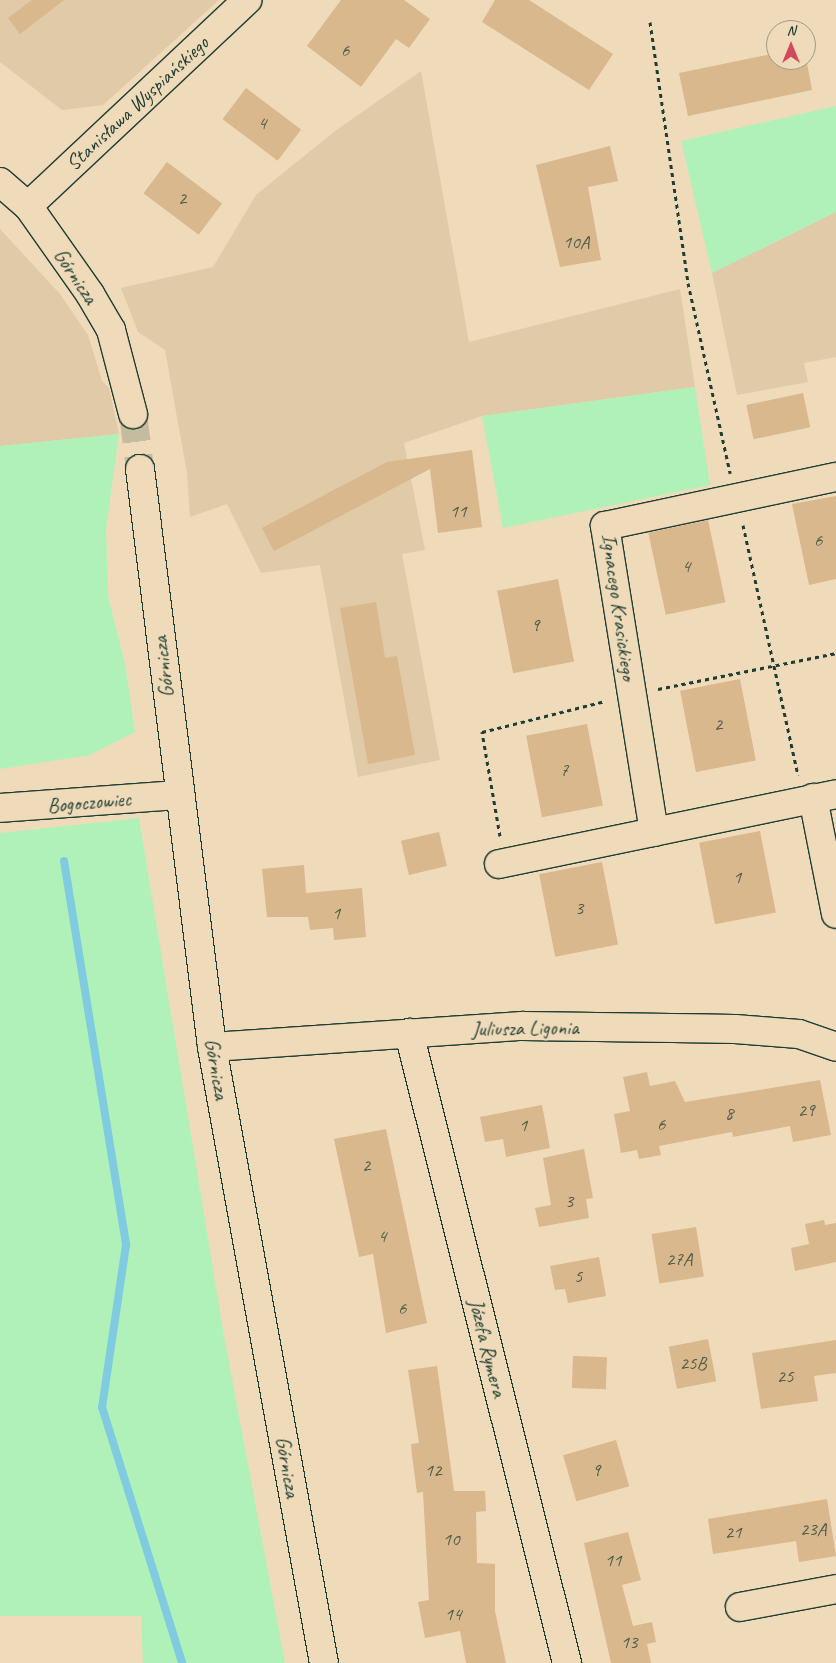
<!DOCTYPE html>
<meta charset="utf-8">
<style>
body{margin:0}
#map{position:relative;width:836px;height:1663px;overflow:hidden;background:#efdbb9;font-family:Caveat,sans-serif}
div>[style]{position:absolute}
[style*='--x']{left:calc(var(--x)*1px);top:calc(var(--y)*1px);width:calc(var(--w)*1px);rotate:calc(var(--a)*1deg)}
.built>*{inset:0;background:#e0caa7}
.green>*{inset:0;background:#b0f1b9}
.stream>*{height:8px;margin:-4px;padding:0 4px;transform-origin:4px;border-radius:4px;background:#80cbdf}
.building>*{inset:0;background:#d8b88c;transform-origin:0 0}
.street-tunnel>*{height:28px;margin-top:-14px;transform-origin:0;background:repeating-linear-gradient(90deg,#c5bb9e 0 28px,transparent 0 42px)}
.path>*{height:3px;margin-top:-1.5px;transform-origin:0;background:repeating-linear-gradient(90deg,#1f3d34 0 4px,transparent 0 8px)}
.roads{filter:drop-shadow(1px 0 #1f3d34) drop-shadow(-1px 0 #1f3d34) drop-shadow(0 1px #1f3d34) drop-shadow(0 -1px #1f3d34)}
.street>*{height:28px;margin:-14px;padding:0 14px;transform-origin:14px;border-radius:14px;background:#efdbb9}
span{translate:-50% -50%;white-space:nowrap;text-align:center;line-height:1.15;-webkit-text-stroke:4px #efdbb9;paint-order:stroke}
.number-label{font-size:19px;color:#4d5c4a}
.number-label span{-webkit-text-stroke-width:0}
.street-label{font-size:21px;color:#1f3d34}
.north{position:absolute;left:766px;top:20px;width:50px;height:50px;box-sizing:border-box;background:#efdbb9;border:1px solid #9c9c84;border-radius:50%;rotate:0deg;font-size:14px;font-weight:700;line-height:20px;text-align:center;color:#1f3d34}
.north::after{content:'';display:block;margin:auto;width:18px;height:22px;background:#d1495b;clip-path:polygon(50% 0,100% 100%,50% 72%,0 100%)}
</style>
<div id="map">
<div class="built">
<div style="clip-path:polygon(0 0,219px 0,103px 105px,62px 110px,0 62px)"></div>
<div style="clip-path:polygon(421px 71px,469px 342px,680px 289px,695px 387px,482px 416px,404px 443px,425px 550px,402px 554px,440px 760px,358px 777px,320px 565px,261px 573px,227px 504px,190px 517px,187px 473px,165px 350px,138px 332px,121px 288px,213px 267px,256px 195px,335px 131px)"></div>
<div style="clip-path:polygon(836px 212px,836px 357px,804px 363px,808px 382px,737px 395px,712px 273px)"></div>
<div style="clip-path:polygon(0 229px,60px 294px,88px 335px,102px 381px,109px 388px,119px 434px,0 446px)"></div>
</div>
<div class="green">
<div style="clip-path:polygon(836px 106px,836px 212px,712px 273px,681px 141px)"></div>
<div style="clip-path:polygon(695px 387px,710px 485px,503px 528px,482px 416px)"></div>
<div style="clip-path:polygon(119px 434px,106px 529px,108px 596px,125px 664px,135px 732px,90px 755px,0 769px,0 446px)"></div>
<div style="clip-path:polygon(139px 818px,224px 1336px,285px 1663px,143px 1663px,141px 1616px,0 1616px,0 833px)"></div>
</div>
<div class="stream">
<div style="--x:64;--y:861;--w:389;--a:80.8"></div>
<div style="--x:126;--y:1245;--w:164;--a:98.4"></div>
<div style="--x:102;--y:1407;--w:268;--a:72.6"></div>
</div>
<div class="building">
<div style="clip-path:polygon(32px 0,64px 0,20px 34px,8px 18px)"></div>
<div style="clip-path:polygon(341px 0,404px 0,430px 19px,409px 48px,396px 39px,361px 87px,307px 46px)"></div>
<div style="clip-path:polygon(495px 0,529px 0,613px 54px,589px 90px,482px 22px)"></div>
<div style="clip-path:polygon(776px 53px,776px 60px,806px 58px,812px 90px,688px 116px,679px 73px)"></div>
<div style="left:246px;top:88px;width:69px;height:39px;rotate:37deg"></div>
<div style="clip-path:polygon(610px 146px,618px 181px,588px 187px,601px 260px,560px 267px,536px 165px)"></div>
<div style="left:167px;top:162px;width:69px;height:39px;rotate:37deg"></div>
<div style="left:803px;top:393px;width:35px;height:58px;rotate:78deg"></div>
<div style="clip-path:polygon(472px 450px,482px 527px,438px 533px,430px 469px,274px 551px,262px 528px,387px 462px)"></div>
<div style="clip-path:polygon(836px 496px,836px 579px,809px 585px,792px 504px)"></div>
<div style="left:708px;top:520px;width:84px;height:61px;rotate:78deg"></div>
<div style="left:558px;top:579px;width:84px;height:62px;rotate:79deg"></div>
<div style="clip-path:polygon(376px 602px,385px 658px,397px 656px,415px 755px,368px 764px,340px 608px)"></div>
<div style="left:740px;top:679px;width:83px;height:61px;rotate:79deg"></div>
<div style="left:587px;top:724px;width:83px;height:62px;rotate:79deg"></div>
<div style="left:760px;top:831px;width:83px;height:62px;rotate:79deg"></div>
<div style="left:439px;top:832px;width:35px;height:39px;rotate:77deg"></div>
<div style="left:602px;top:862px;width:84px;height:64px;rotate:79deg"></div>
<div style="clip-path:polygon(304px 865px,306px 893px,362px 888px,366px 937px,334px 940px,333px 928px,310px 930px,308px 917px,267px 917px,262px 869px)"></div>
<div style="clip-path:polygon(647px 1072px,650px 1086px,675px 1081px,685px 1102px,820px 1080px,831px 1135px,793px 1142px,790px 1126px,733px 1137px,732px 1132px,659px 1146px,661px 1155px,639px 1159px,637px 1150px,621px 1153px,614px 1114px,630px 1111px,623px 1077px)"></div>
<div style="clip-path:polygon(542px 1105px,550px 1148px,506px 1157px,503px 1139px,485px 1142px,480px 1117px)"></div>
<div style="clip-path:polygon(386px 1129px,427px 1323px,386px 1333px,373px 1254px,359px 1257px,334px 1139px)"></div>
<div style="clip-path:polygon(584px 1149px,593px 1198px,586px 1199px,589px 1218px,539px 1227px,535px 1208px,551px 1205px,543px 1158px)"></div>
<div style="clip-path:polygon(824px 1220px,825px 1225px,836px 1223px,836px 1262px,795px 1271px,791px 1248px,809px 1244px,805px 1224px)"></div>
<div style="left:696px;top:1227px;width:50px;height:45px;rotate:81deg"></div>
<div style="clip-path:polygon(599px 1257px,606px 1296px,568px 1303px,565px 1289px,555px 1290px,550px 1266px)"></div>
<div style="left:708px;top:1339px;width:43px;height:40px;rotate:79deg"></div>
<div style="clip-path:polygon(836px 1340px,836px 1373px,814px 1376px,818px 1401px,761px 1409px,752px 1353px)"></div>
<div style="left:573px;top:1356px;width:34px;height:32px;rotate:2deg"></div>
<div style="clip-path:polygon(437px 1366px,454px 1491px,485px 1491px,486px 1511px,476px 1512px,477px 1563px,495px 1564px,495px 1611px,506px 1663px,466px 1663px,460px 1631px,425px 1638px,418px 1602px,429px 1600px,423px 1492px,417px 1493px,412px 1455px,411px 1444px,419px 1443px,408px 1370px)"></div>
<div style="left:616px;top:1440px;width:48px;height:55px;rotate:74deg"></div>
<div style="clip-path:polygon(827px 1499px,836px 1556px,799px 1562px,796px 1541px,713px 1554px,708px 1519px)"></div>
<div style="clip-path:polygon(628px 1532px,641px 1580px,622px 1585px,633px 1626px,652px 1622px,656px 1642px,647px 1644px,651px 1663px,611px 1663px,584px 1543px)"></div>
</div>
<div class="street-tunnel">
<div style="--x:133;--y:414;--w:55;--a:82.7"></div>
</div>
<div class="path">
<div style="--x:650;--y:22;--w:264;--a:81.7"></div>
<div style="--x:688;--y:283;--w:195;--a:77.5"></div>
<div style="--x:743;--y:525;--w:256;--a:77.6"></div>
<div style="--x:658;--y:689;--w:182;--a:-11.4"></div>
<div style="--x:500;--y:836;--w:106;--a:-99.8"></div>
<div style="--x:482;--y:732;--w:127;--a:-14.1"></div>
</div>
<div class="roads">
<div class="street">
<div style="--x:0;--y:182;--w:37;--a:41"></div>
<div style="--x:28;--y:206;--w:108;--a:54.8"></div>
<div style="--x:90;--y:294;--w:42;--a:59.7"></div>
<div style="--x:111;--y:330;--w:87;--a:75.3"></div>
<div style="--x:28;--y:206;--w:301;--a:-43.2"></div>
<div style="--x:140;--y:469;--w:582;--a:82.9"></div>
<div style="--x:212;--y:1047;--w:626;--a:79.7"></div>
<div style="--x:813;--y:798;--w:118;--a:78.8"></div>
<div style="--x:0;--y:808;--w:178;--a:-4.2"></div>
<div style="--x:654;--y:832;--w:310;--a:-99.1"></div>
<div style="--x:605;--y:526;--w:236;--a:-12"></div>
<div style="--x:499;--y:864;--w:344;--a:-11.7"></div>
<div style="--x:409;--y:1033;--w:650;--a:75.92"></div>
<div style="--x:212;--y:1047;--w:311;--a:-3.9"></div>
<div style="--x:522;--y:1026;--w:213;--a:0.8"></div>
<div style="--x:735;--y:1029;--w:64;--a:4.5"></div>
<div style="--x:799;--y:1034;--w:39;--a:19"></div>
<div style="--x:740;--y:1607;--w:98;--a:-10.6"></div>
</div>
</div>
<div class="number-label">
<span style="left:345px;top:51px">6</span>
<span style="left:262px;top:124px">4</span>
<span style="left:182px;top:199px">2</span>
<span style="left:576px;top:243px">10A</span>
<span style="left:458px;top:512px">11</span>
<span style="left:818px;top:541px">6</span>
<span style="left:686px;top:567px">4</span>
<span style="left:535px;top:626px">9</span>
<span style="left:718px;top:725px">2</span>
<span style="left:564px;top:771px">7</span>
<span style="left:737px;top:878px">1</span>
<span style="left:579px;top:909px">3</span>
<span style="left:336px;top:914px">1</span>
<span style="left:806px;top:1111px">29</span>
<span style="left:729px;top:1114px">8</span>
<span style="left:661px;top:1125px">6</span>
<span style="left:523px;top:1126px">1</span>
<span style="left:366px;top:1166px">2</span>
<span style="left:569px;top:1202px">3</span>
<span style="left:382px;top:1237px">4</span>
<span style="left:679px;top:1260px">27A</span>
<span style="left:578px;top:1277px">5</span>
<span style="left:402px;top:1309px">6</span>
<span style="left:693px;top:1364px">25B</span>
<span style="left:785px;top:1377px">25</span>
<span style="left:433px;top:1471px">12</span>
<span style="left:596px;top:1471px">9</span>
<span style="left:813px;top:1530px">23A</span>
<span style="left:733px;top:1533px">21</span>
<span style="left:451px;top:1540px">10</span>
<span style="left:613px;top:1561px">11</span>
<span style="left:453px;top:1615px">14</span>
<span style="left:629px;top:1643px">13</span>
</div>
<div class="street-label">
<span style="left:137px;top:103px;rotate:-43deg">Stanisława Wyspiańskiego</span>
<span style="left:76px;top:276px;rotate:56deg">Górnicza</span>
<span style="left:619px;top:607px;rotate:82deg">Ignacego Krasickiego</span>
<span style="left:163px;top:667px;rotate:-97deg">Górnicza</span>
<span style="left:89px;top:802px;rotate:-5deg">Bogoczowiec</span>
<span style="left:525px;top:1028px;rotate:-1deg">Juliusza Ligonia</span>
<span style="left:217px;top:1069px;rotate:80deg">Górnicza</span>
<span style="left:488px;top:1348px;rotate:76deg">Józefa Rymera</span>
<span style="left:288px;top:1467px;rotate:80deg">Górnicza</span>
</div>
<div class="north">N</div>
</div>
